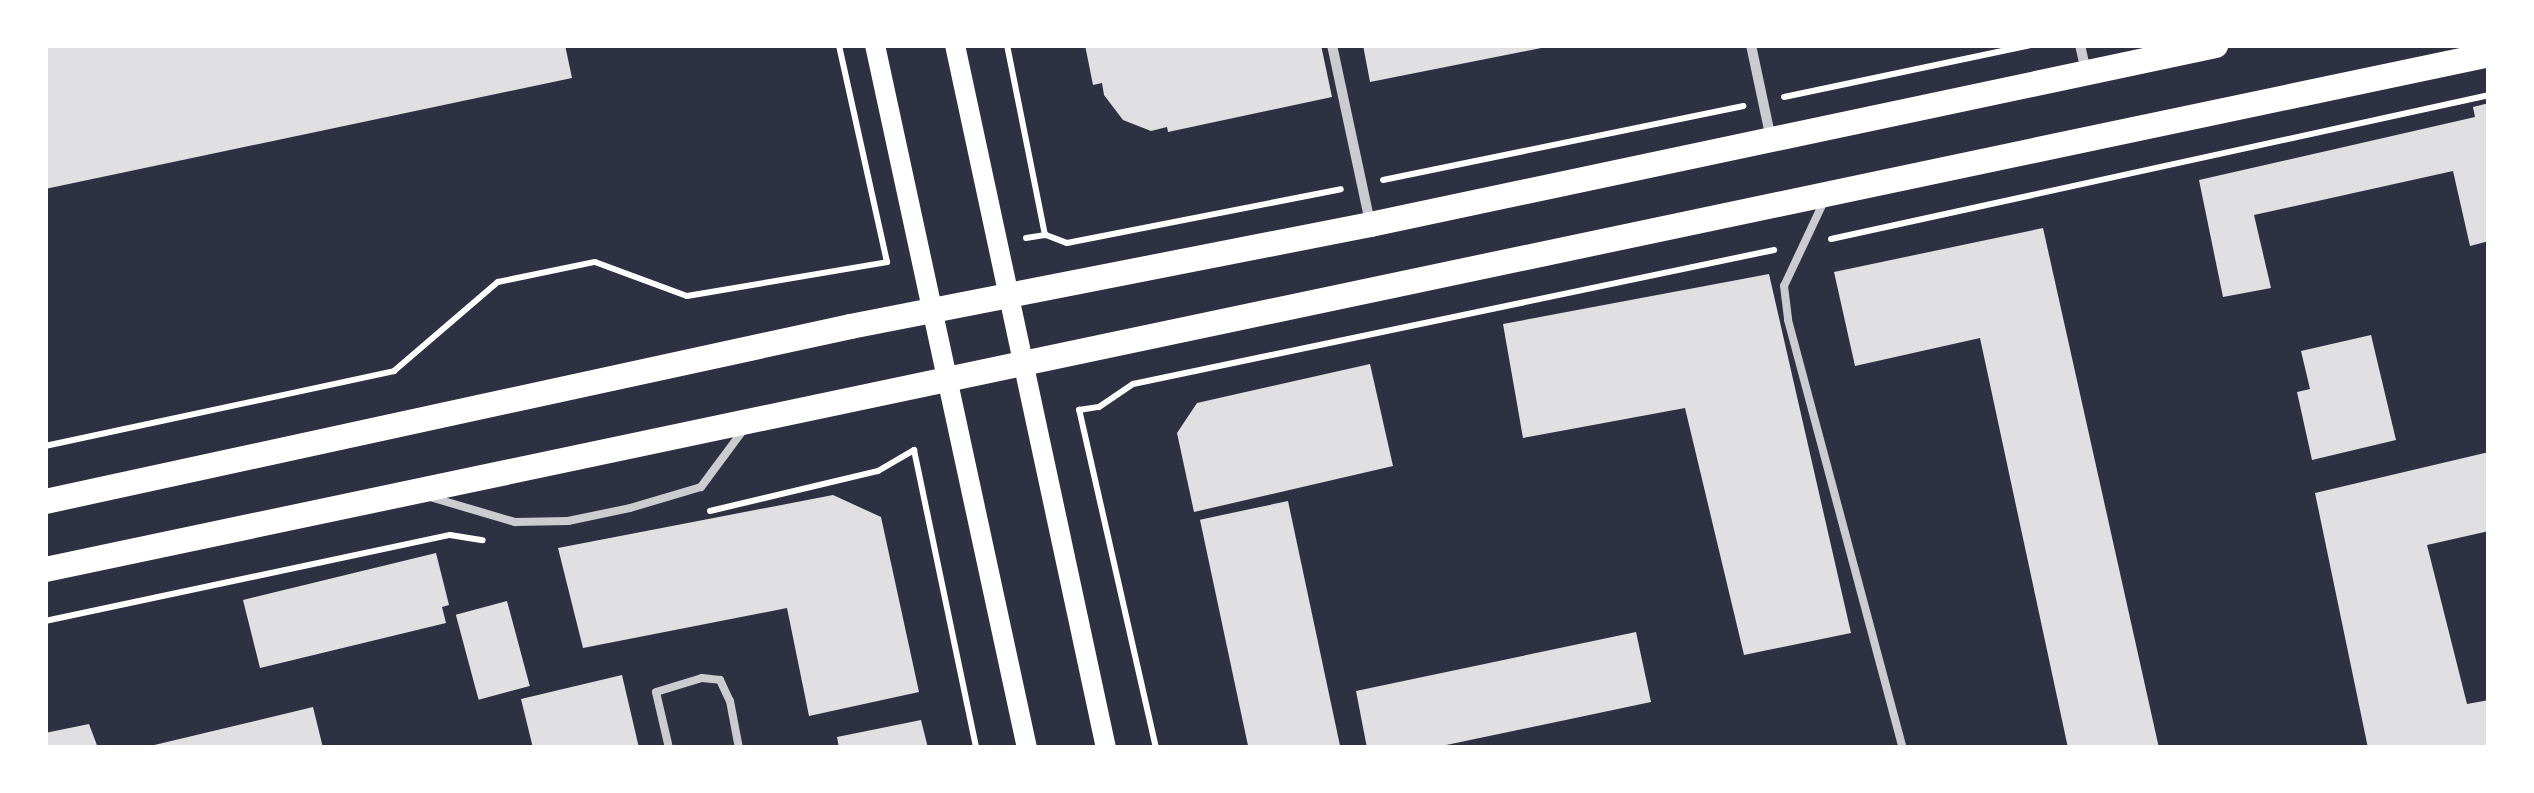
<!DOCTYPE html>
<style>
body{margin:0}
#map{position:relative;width:2534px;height:793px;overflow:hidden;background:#2d3142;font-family:"Fira Sans Condensed",sans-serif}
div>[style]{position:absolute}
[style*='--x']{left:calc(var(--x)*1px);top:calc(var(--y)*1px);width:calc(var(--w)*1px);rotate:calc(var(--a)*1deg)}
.building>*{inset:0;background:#e0e0e3;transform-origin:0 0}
.path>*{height:6px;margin:-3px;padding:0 3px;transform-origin:3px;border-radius:3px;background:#fff}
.service>*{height:8px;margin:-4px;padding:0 4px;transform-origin:4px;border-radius:4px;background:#caccd0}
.minor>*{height:10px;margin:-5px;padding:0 5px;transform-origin:5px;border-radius:5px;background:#caccd0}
.secondary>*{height:20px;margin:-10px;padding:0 10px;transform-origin:10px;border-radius:10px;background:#fff}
.primary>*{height:25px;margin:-12.5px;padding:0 12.5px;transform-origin:12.5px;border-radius:12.5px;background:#fff}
span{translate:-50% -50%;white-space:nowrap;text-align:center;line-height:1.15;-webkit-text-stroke:10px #fff;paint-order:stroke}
.frame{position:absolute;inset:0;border:48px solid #fff;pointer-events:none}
</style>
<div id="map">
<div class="building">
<div style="clip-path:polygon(45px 45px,565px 45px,572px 78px,45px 189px)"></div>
<div style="clip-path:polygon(1085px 45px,1321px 45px,1332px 97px,1168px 132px,1167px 127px,1151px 131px,1123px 120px,1104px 95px,1102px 83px,1093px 85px)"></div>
<div style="clip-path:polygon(1363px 45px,1546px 45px,1546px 47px,1370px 82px)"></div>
<div style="clip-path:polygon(2489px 103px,2489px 241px,2470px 246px,2453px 171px,2254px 215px,2271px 288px,2223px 297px,2199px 180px,2475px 117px,2473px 107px)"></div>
<div style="clip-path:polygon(2043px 228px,2159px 748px,2068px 748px,1980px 338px,1855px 366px,1834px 272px)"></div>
<div style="clip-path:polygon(1769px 274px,1851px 633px,1744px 655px,1685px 408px,1523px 438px,1503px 324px)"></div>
<div style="clip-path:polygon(2371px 335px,2396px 440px,2312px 460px,2297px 392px,2310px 389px,2301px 351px)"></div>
<div style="clip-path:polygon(1370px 364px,1393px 466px,1194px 512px,1177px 433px,1197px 403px)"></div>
<div style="clip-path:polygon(2489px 452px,2489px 531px,2427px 545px,2467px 704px,2489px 700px,2489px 748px,2368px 748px,2315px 493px)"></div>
<div style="clip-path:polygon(833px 495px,881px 517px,919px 692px,809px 716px,787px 608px,583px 648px,558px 548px)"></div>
<div style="left:1288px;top:501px;width:253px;height:90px;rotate:78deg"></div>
<div style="clip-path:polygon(436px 553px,449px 605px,442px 607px,446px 623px,260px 668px,243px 600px)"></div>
<div style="left:507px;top:601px;width:88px;height:53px;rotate:75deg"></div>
<div style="clip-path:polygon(1636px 632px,1651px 702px,1432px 748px,1367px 748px,1356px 691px)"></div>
<div style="clip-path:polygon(622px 675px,639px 748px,533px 748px,521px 699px)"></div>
<div style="clip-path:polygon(313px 707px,323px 748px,147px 748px,146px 747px)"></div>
<div style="clip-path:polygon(921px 720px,928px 748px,839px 748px,837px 737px)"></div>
<div style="clip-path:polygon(89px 724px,98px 748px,45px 748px,45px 733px)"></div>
</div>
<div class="path">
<div style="--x:1007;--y:45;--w:194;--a:78.7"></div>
<div style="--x:1784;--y:97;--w:251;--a:-11.9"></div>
<div style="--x:1383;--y:180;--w:368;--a:-11.6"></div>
<div style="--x:1026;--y:238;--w:20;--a:-9"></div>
<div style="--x:1046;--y:235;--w:22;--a:21"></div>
<div style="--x:1067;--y:243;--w:279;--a:-11.1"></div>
<div style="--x:1831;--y:239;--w:674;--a:-12.34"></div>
<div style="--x:45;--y:446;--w:357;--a:-12.1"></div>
<div style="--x:394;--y:371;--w:137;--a:-40.6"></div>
<div style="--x:498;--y:282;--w:99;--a:-11.7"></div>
<div style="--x:595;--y:262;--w:98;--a:20.3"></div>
<div style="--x:687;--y:296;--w:203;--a:-9.6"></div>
<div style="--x:887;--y:262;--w:222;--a:-102.5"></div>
<div style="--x:710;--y:511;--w:173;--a:-13.4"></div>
<div style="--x:878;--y:471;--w:42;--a:-30.3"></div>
<div style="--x:914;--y:450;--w:304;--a:78.2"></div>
<div style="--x:45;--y:621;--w:414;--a:-12"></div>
<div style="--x:450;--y:535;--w:33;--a:9"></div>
<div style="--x:1156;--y:748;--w:347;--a:-102.8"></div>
<div style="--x:1079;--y:410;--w:20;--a:-9"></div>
<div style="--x:1099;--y:407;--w:41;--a:-34.1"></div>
<div style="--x:1133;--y:384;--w:655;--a:-11.81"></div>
</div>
<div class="service">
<div style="--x:1825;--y:199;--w:96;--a:115.2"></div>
<div style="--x:1784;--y:286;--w:34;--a:83"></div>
<div style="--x:1788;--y:320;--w:443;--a:75"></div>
<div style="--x:430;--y:497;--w:89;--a:16.4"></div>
<div style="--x:515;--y:522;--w:53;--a:-1.1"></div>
<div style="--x:568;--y:521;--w:63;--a:-11.8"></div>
<div style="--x:630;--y:508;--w:74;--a:-16.5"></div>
<div style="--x:701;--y:487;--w:72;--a:-53.4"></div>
<div style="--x:669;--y:748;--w:57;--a:-103.1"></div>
<div style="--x:656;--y:692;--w:48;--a:-16.9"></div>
<div style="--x:702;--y:678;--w:18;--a:6"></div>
<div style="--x:720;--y:680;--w:23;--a:65"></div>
<div style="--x:730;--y:701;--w:48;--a:79.2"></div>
</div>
<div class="minor">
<div style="--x:1332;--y:45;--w:182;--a:77.9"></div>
<div style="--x:1751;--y:45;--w:96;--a:78"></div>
<div style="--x:2080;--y:45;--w:27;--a:77"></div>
</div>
<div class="secondary">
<div style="--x:875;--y:45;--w:719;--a:77.8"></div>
<div style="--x:955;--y:45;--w:719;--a:77.88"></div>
</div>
<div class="primary">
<div style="--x:45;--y:501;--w:824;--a:-12.26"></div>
<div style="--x:850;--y:326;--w:530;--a:-11.1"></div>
<div style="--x:1370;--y:224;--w:864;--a:-11.96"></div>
<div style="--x:45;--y:569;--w:2498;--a:-11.9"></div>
</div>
<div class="frame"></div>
</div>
